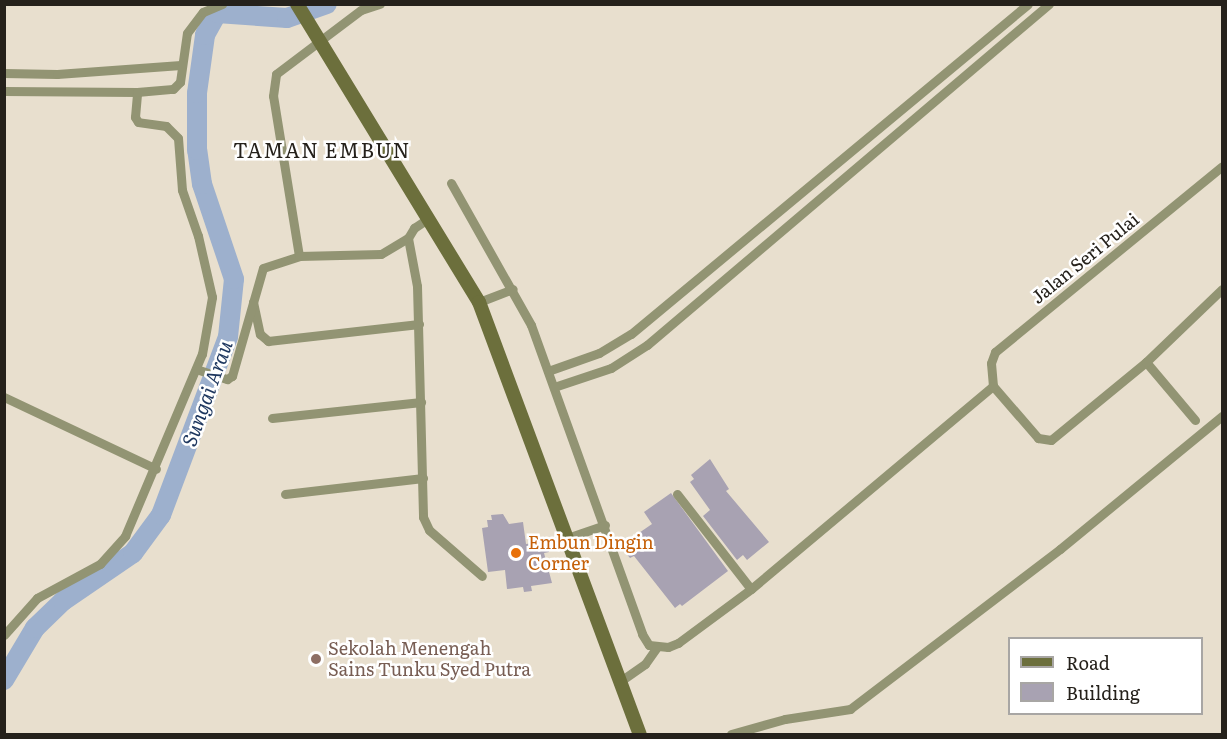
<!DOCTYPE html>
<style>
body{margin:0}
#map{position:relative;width:1227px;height:739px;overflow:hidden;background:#e8dfce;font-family:Literata,serif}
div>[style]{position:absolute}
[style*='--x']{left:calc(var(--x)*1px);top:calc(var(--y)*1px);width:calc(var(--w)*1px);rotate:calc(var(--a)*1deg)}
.river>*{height:20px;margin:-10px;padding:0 10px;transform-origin:10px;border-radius:10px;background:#9db0cd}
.building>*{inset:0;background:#a8a2b2}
.minor>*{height:9px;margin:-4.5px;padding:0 4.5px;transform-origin:4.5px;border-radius:4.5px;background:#929473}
.secondary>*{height:14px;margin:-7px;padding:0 7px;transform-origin:7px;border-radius:7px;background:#6c6f3c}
.dots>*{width:16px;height:16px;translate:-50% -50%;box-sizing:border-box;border:3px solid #fff;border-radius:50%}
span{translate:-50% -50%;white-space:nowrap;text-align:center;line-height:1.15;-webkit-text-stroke:5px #fff;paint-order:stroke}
.street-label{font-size:18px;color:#25211b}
.food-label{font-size:18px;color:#c56008}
.left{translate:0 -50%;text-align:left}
.education-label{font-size:18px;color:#785e54}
.neighbourhood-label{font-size:20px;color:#25211b;letter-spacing:1.5px}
.water-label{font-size:20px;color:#1d365e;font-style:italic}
.frame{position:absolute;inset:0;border:6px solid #25211b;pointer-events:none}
.legend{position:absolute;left:1008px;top:637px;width:195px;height:78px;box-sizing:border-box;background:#fff;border:2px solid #a8a6a4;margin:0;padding:8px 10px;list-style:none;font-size:18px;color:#25211b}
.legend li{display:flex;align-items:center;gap:12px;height:30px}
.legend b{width:30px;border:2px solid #a8a6a4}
</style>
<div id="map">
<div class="river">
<div style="--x:4;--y:680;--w:61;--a:-59.2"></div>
<div style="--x:35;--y:628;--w:39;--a:-44"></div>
<div style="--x:63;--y:601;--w:85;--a:-34.4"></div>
<div style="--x:133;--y:553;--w:47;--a:-53.6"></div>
<div style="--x:161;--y:515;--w:190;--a:-69.4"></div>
<div style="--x:228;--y:337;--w:58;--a:-84.1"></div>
<div style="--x:234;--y:279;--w:100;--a:-108.6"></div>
<div style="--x:202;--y:184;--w:34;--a:-98"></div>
<div style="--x:197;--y:150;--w:57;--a:-90"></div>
<div style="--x:197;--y:93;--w:59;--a:-82.1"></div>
<div style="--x:205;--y:35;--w:25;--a:-61"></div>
<div style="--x:217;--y:13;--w:70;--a:4.1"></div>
<div style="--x:287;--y:18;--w:42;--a:-19.3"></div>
</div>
<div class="building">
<div style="clip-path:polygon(710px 459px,729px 489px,726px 491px,769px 542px,747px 560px,743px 555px,737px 560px,703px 516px,710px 510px,690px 482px,694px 479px,691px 475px)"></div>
<div style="clip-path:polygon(671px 493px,728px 571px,682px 606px,680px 604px,675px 608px,634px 556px,630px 558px,620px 546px,652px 524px,644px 512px)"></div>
<div style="clip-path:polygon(503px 514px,509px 524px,523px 522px,526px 544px,548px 541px,549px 552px,544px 553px,552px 583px,531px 586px,532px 591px,524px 592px,523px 587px,507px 589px,505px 570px,488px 572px,482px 528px,488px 527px,487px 520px,492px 520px,491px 515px)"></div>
</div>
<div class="minor">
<div style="--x:4;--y:73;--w:53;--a:1.1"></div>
<div style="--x:57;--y:74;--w:124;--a:-4.2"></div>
<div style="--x:4;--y:91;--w:133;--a:0.4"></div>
<div style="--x:451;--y:183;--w:163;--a:60.6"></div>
<div style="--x:531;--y:325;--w:328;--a:70.2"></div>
<div style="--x:642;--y:634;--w:13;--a:58"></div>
<div style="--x:649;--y:645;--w:19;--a:6"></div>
<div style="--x:668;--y:647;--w:11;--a:-22"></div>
<div style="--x:678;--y:643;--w:91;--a:-36.5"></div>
<div style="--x:751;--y:589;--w:316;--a:-40"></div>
<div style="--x:408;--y:238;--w:49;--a:79.4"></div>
<div style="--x:417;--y:286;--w:231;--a:88.5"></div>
<div style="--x:423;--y:517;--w:14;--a:65"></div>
<div style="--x:429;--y:530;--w:70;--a:41"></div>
<div style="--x:299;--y:256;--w:162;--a:-99.2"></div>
<div style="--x:273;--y:96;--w:22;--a:-82"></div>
<div style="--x:276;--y:74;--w:106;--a:-37"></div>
<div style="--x:361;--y:10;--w:20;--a:-18"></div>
<div style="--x:253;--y:302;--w:33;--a:78"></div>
<div style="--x:260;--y:334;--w:11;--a:41"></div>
<div style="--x:268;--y:341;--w:152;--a:-6.4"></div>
<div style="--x:479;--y:302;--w:36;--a:-21"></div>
<div style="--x:1146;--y:362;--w:76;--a:49.8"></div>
<div style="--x:196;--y:369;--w:33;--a:18"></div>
<div style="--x:227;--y:379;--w:6;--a:-31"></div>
<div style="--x:232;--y:376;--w:112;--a:-74"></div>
<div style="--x:263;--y:268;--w:38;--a:-18"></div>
<div style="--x:299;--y:256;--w:82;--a:-1.4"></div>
<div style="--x:381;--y:254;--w:31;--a:-31"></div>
<div style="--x:408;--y:238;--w:12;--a:-59"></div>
<div style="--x:414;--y:228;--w:18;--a:-34"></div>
<div style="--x:548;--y:371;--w:54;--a:-19.4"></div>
<div style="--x:599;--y:353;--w:37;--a:-31"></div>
<div style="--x:631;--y:334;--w:516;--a:-39.73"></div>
<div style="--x:993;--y:386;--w:23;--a:-95"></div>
<div style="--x:991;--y:363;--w:12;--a:-70"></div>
<div style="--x:995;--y:352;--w:293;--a:-39.3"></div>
<div style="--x:993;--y:386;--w:69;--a:49.1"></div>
<div style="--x:1038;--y:438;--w:13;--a:9"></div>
<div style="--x:1051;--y:440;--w:123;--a:-39.4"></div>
<div style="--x:1146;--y:362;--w:105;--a:-43.8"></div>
<div style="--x:554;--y:387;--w:60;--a:-18.4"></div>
<div style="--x:611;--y:368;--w:43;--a:-32.6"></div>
<div style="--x:647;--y:345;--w:527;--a:-40.31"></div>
<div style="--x:4;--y:397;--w:168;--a:25.3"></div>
<div style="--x:272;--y:418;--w:150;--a:-6.1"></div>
<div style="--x:285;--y:494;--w:139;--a:-6.6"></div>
<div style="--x:677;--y:494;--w:120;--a:52.1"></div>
<div style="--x:570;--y:537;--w:37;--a:-19"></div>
<div style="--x:4;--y:635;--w:50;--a:-48.3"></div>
<div style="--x:37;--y:598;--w:72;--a:-28.4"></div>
<div style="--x:100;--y:564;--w:38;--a:-48"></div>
<div style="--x:125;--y:536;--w:198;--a:-67.1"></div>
<div style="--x:202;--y:354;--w:58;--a:-80"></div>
<div style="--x:212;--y:297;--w:63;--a:-102.9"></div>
<div style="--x:198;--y:236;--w:49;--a:-109.2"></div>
<div style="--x:182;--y:190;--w:52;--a:-94.4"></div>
<div style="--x:178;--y:138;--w:17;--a:-135"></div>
<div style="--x:166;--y:126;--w:28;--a:-172"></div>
<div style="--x:138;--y:122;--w:6;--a:-121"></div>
<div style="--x:135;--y:117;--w:25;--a:-85"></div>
<div style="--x:137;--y:92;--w:36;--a:-5"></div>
<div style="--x:173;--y:89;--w:10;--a:-45"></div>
<div style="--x:180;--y:82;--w:49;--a:-81.9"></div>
<div style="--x:187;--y:33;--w:26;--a:-53"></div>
<div style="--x:203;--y:12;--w:21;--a:-23"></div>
<div style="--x:622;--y:680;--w:28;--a:-35"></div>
<div style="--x:645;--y:664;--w:21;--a:-55"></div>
<div style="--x:731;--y:734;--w:56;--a:-15.5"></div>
<div style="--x:785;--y:719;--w:66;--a:-8.7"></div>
<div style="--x:850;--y:709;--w:264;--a:-37.3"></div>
<div style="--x:1060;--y:549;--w:210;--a:-39.4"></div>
</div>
<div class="secondary">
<div style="--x:297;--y:4;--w:349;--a:58.6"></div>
<div style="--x:479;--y:302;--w:461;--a:69.6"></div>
</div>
<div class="dots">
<div style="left:516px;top:553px;background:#e8710a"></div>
<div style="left:316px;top:659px;background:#8d6e63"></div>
</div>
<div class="street-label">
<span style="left:1085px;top:258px;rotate:-39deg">Jalan Seri Pulai</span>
</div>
<div class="food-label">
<span class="left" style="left:528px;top:553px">Embun Dingin<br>Corner</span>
</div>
<div class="education-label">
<span class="left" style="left:328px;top:659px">Sekolah Menengah<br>Sains Tunku Syed Putra</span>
</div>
<div class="neighbourhood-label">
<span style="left:322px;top:149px">TAMAN EMBUN</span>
</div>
<div class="water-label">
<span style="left:206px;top:393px;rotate:-70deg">Sungai Arau</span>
</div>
<div class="frame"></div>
<ul class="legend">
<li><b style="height:8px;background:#6c6f3c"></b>Road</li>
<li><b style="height:16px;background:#a8a2b2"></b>Building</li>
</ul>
</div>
